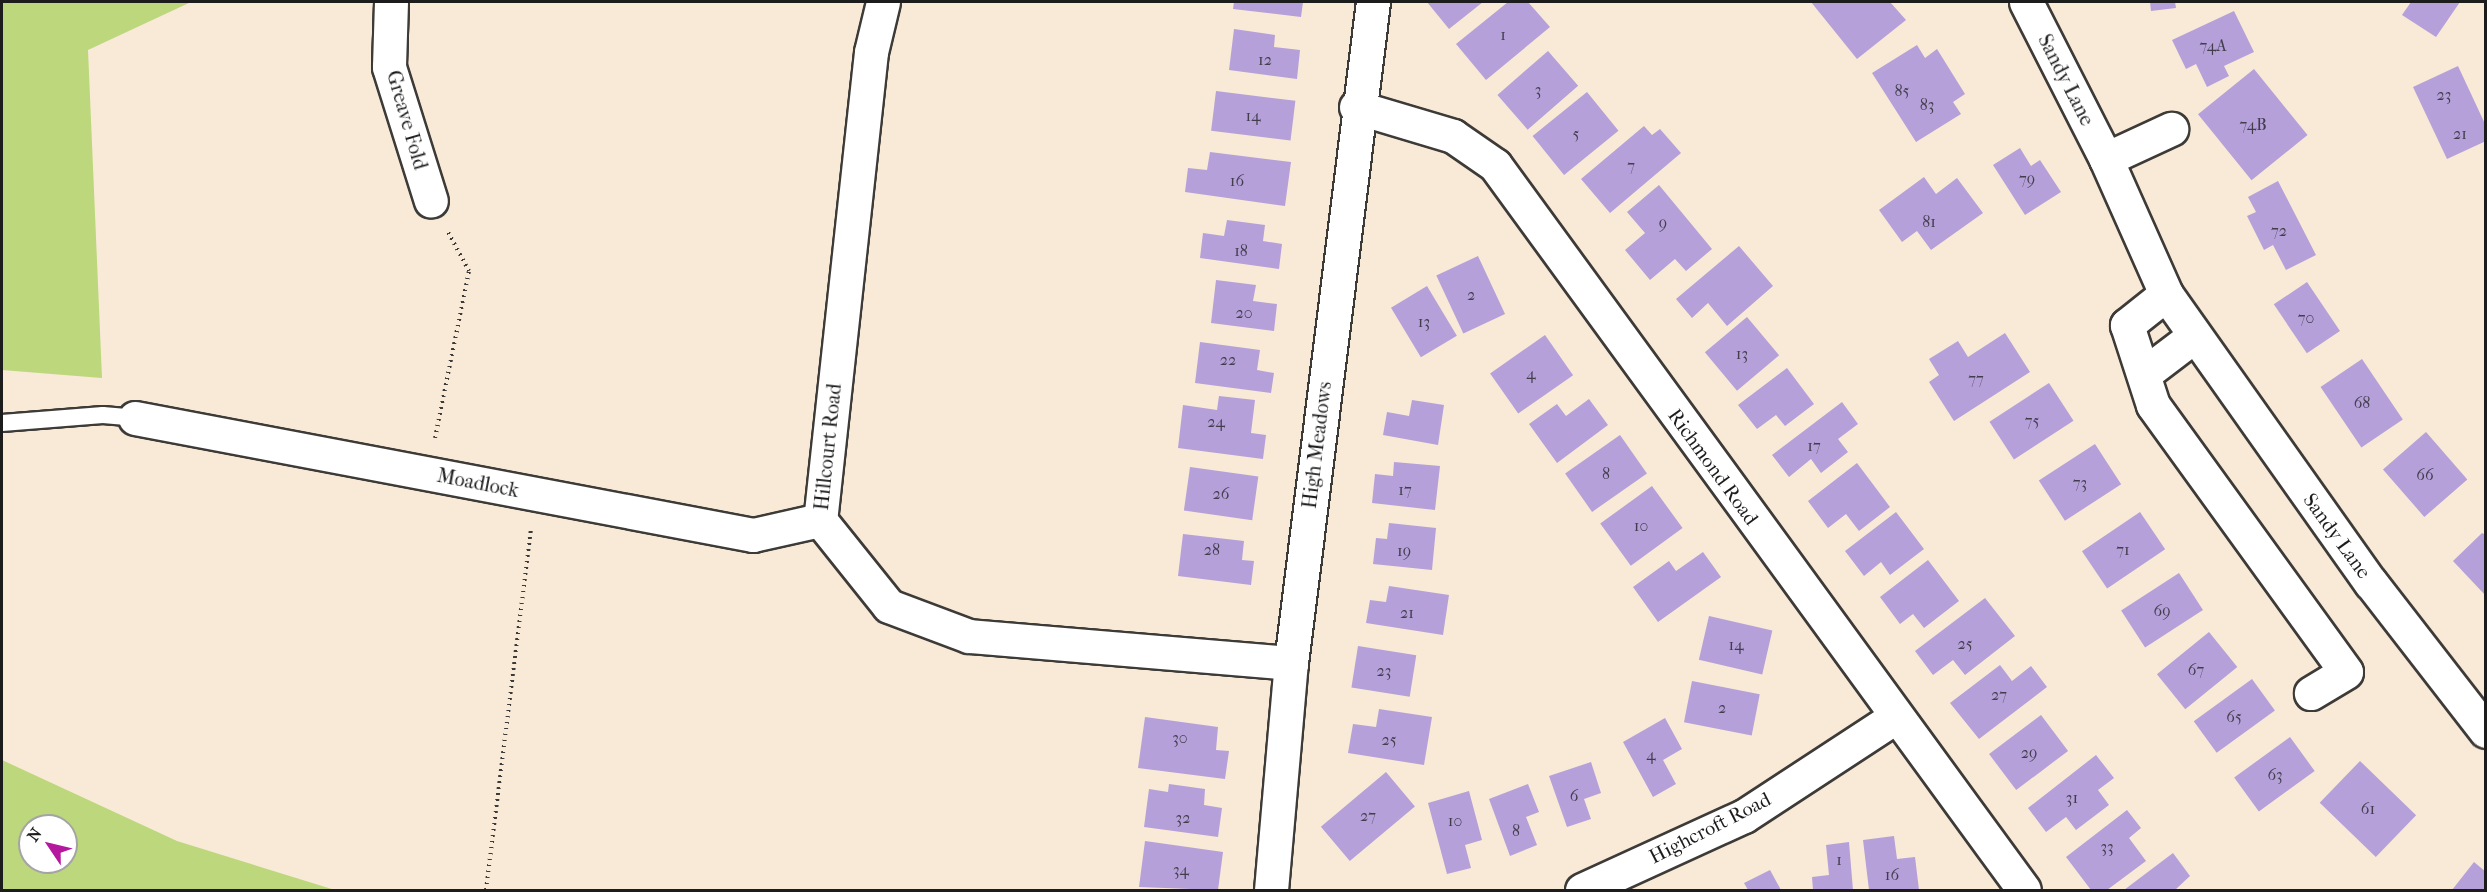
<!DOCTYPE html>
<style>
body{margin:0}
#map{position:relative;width:2487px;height:892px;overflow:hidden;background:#f9e9d7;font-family:"IM FELL French Canon",serif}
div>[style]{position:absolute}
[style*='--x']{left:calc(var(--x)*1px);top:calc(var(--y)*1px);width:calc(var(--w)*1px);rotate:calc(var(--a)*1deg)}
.green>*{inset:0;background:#bcd77c}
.building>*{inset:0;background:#b5a0da;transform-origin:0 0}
.path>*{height:4px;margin-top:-2px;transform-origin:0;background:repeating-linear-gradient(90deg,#3d3b38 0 1.5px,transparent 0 6px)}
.roads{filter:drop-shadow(2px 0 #3d3b38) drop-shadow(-2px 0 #3d3b38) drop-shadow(0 2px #3d3b38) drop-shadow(0 -2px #3d3b38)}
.service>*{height:16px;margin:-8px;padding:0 8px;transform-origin:8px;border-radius:8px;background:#fff}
.minor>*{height:33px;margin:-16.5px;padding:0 16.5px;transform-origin:16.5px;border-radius:16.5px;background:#fff}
.tertiary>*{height:33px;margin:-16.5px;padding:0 16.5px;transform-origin:16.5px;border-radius:16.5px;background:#fff}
span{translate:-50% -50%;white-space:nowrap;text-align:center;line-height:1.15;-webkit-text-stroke:4.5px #fff;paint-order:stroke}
.number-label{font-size:16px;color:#423d4c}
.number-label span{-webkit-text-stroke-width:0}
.street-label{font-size:20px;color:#1c1c1c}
.frame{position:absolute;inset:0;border:3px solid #1c1c1c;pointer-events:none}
.north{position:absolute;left:18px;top:814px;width:60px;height:60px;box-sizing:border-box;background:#fff;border:2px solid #a4a4a4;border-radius:50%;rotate:305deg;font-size:16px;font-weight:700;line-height:24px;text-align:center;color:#1c1c1c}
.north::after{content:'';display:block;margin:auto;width:21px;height:27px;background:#b5179e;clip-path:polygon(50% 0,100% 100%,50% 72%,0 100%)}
</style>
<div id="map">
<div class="green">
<div style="clip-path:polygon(2px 2px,191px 2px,88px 50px,102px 378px,2px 370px)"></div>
<div style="clip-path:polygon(evenodd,2px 760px,177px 841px,335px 890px,2px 890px,2px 760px,30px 826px,66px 826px,66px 862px,30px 862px,30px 826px)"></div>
</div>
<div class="building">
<div style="clip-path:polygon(1234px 2px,1303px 2px,1301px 17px,1233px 9px)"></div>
<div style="clip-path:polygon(1427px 2px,1483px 2px,1449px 29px)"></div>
<div style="clip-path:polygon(1508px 2px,1528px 2px,1550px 27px,1486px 80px,1456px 44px)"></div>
<div style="clip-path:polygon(1811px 2px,1890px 2px,1906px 20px,1857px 59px)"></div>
<div style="clip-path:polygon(2150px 2px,2175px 2px,2176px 8px,2151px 11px)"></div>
<div style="clip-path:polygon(2411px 2px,2460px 2px,2436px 37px,2402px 15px)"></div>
<div style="clip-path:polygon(2234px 11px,2254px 52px,2224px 66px,2229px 76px,2207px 87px,2196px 64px,2186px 69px,2172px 40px)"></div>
<div style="clip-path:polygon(1234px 29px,1275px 35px,1274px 47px,1300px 50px,1297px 79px,1229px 70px)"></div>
<div style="clip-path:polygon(1917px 45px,1925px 58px,1937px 49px,1965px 94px,1953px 102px,1961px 114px,1916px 142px,1872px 73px)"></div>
<div style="left:1548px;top:51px;width:46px;height:67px;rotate:49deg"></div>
<div style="clip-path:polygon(2458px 66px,2486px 126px,2486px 141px,2447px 159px,2413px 87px)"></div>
<div style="left:2254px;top:69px;width:85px;height:72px;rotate:51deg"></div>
<div style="left:1216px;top:91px;width:80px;height:40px;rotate:7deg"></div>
<div style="left:1587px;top:92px;width:50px;height:70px;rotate:51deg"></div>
<div style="clip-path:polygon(1644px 126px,1652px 135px,1660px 129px,1681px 153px,1610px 213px,1581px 179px)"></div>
<div style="clip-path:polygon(2020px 148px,2031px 166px,2040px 160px,2061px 192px,2025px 215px,1993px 165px)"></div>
<div style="clip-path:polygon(1210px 152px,1291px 162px,1285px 206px,1185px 192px,1188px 168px,1207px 170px)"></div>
<div style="clip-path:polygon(1924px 177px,1936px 194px,1957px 178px,1983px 213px,1931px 250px,1917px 231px,1902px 242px,1879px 210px)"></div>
<div style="clip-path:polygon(2278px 181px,2316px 255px,2286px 270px,2273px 245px,2264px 250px,2247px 216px,2256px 212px,2248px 197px)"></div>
<div style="clip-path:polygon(1659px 185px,1712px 249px,1686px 271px,1675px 259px,1650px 280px,1625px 250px,1645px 233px,1627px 212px)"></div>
<div style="clip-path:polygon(1227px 220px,1265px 225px,1263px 241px,1282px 244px,1279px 269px,1200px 258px,1203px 233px,1224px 236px)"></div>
<div style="clip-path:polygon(1739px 246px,1773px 286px,1727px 326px,1708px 303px,1692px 318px,1676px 299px)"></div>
<div style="left:1478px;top:256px;width:64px;height:46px;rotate:65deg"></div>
<div style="clip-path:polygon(1216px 280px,1256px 285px,1253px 301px,1277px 304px,1274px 331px,1211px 323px)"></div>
<div style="left:2307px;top:282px;width:59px;height:40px;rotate:56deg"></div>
<div style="left:1427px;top:286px;width:58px;height:42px;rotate:59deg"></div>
<div style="left:1747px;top:317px;width:50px;height:55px;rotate:50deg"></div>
<div style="clip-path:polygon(2005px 333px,2030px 372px,1954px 421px,1929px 382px,1939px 375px,1929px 359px,1958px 341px,1968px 357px)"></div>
<div style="left:1545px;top:335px;width:49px;height:67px;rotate:55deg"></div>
<div style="clip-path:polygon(1200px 342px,1260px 350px,1257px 370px,1274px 373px,1271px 393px,1195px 383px)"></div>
<div style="left:2362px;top:359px;width:73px;height:50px;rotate:56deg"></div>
<div style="clip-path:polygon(1787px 368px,1814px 404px,1785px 426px,1776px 415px,1757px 429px,1738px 405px)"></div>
<div style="left:2049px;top:383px;width:45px;height:71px;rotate:57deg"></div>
<div style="clip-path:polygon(1219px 396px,1255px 400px,1251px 433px,1266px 435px,1263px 459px,1178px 448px,1183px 405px,1217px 410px)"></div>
<div style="clip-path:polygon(1589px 399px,1608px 425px,1557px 463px,1529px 424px,1557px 404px,1566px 416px)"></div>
<div style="clip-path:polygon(1412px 400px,1444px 405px,1438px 445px,1383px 435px,1387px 412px,1409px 416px)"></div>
<div style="clip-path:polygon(1842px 402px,1858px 424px,1838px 439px,1848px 452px,1821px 473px,1811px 459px,1789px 477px,1772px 455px)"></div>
<div style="left:2426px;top:432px;width:63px;height:57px;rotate:49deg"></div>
<div style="left:1620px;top:435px;width:47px;height:67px;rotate:55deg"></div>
<div style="left:2095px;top:444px;width:48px;height:67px;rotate:57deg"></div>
<div style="clip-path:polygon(1394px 462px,1440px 466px,1435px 510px,1372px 503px,1375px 474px,1393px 476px)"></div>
<div style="clip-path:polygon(1857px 463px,1890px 507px,1859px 531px,1846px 514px,1828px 528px,1808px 501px)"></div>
<div style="left:1190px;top:467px;width:69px;height:44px;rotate:8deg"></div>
<div style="left:1652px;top:486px;width:52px;height:64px;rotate:54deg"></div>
<div style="clip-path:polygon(1896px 512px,1924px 549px,1890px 575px,1881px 562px,1864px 576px,1845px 551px)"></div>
<div style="left:2140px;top:512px;width:45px;height:70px;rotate:56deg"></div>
<div style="clip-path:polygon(1389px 523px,1436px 528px,1432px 570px,1373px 564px,1376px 538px,1387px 539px)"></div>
<div style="clip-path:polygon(2482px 533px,2486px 535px,2486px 596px,2453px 561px)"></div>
<div style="clip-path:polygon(1183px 534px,1244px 541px,1242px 560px,1254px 561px,1251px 585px,1178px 576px)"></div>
<div style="clip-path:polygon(1703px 552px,1721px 577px,1658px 622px,1633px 587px,1669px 561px,1676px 571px)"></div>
<div style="clip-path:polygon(1928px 560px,1959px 601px,1924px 628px,1913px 614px,1900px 624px,1880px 597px)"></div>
<div style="left:2179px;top:573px;width:44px;height:69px;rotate:57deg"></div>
<div style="clip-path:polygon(1389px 586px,1449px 595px,1443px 635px,1366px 623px,1370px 600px,1386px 602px)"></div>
<div style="clip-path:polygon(1985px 598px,2015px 636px,1965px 675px,1953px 660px,1933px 675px,1915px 651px)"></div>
<div style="left:1709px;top:616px;width:65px;height:45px;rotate:13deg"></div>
<div style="left:2209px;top:632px;width:45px;height:67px;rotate:51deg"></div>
<div style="left:1358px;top:646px;width:59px;height:42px;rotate:9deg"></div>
<div style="clip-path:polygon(2000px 665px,2012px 681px,2031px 666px,2047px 687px,1979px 739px,1950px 703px)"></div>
<div style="left:2252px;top:679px;width:39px;height:72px;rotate:54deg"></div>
<div style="left:1692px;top:681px;width:69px;height:42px;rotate:11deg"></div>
<div style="clip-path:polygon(1379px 709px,1432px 717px,1424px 765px,1348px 753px,1353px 724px,1376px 727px)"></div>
<div style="left:2041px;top:715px;width:45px;height:65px;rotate:53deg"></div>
<div style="clip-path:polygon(1145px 717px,1218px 727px,1216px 750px,1229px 751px,1225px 779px,1138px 768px)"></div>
<div style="clip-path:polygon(1665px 718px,1682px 749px,1663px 760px,1676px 784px,1653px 797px,1623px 742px)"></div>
<div style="left:2290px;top:737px;width:42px;height:69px;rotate:54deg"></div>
<div style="clip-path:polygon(2096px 755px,2114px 778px,2098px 790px,2109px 805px,2076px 830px,2066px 817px,2046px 832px,2028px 808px)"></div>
<div style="left:2360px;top:761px;width:78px;height:58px;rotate:44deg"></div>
<div style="clip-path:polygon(1591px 762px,1601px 793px,1584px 799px,1591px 819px,1567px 827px,1549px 776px)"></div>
<div style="left:1386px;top:772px;width:45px;height:85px;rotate:50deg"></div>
<div style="clip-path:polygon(1169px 784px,1205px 789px,1204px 805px,1222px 808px,1218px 837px,1144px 827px,1149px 789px,1168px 792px)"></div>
<div style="clip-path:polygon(1528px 784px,1539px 812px,1526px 817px,1537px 845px,1510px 856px,1489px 799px)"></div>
<div style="clip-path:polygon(1469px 791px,1482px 840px,1465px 845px,1471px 868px,1447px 874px,1428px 803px)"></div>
<div style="clip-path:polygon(2127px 810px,2141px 828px,2129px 838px,2146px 861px,2107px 890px,2091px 890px,2066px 857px)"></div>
<div style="clip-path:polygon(1894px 836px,1897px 859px,1915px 857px,1919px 890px,1869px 890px,1863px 840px)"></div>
<div style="clip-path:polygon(1145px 841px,1223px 852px,1218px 890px,1139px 887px)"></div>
<div style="clip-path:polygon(1849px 842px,1853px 890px,1813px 890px,1812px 877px,1829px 875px,1826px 845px)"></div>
<div style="clip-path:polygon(2173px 853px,2190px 876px,2175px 890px,2124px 890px)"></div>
<div style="clip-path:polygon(2474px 862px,2486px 872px,2486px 890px,2452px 890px)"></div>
<div style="clip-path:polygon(1770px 870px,1781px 890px,1748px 890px,1744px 883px)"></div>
</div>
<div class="path">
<div style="--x:435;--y:438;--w:170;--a:-78.5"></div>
<div style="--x:469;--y:271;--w:44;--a:-118.3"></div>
<div style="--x:486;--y:890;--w:365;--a:-82.9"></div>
</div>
<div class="roads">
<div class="service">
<div style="--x:2;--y:423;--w:101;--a:-4.5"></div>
<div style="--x:103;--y:415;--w:32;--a:5"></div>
</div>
<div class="minor">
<div style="--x:391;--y:2;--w:65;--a:91.8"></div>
<div style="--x:389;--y:67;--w:140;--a:72.6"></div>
<div style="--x:883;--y:2;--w:51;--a:103.5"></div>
<div style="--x:871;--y:52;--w:471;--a:96.2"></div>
<div style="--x:820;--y:520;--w:110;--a:51.3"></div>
<div style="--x:889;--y:606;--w:85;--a:20.6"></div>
<div style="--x:969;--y:636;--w:323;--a:4.8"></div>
<div style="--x:1356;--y:107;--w:101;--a:16.6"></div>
<div style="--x:1453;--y:136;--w:51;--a:34.6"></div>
<div style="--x:1495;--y:165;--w:897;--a:53.88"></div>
<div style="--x:2106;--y:159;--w:72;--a:-24.8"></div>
<div style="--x:2166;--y:294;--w:50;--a:141.5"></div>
<div style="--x:2127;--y:325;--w:84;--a:72"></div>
<div style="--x:2153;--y:405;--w:329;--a:54.1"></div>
<div style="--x:2346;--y:672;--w:41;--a:149"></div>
<div style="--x:2144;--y:374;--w:63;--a:-37.2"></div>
<div style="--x:135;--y:418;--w:629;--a:10.72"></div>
<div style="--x:753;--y:535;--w:69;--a:-12.6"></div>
<div style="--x:1271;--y:890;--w:228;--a:-85"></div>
<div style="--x:1291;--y:663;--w:666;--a:-82.93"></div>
<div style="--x:1582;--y:890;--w:178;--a:-24.6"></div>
<div style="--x:1744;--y:816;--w:179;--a:-33.2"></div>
</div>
<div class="tertiary">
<div style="--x:2026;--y:2;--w:176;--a:63"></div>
<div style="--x:2106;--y:159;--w:148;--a:66"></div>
<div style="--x:2166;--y:294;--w:354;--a:54.7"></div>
<div style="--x:2371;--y:583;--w:187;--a:52.2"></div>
</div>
</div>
<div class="number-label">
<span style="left:1503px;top:35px">1</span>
<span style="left:2213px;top:46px">74A</span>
<span style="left:1265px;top:60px">12</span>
<span style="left:1538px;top:90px">3</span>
<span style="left:1902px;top:91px">85</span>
<span style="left:2444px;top:95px">23</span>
<span style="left:1927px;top:105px">83</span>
<span style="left:1253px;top:116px">14</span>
<span style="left:2253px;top:125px">74B</span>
<span style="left:1576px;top:134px">5</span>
<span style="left:2460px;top:134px">21</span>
<span style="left:1631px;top:166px">7</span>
<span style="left:2027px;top:179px">79</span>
<span style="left:1237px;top:181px">16</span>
<span style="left:1929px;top:222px">81</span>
<span style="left:1663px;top:223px">9</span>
<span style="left:2279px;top:231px">72</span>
<span style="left:1241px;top:251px">18</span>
<span style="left:1471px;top:295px">2</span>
<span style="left:1244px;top:313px">20</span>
<span style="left:2306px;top:318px">70</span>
<span style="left:1424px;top:322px">13</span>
<span style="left:1742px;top:354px">13</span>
<span style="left:1228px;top:360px">22</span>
<span style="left:1531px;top:374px">4</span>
<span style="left:1976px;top:379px">77</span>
<span style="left:2362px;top:403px">68</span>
<span style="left:2032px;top:421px">75</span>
<span style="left:1216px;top:422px">24</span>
<span style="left:1814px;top:446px">17</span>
<span style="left:1606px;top:474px">8</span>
<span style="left:2425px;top:475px">66</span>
<span style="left:2080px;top:483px">73</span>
<span style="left:1405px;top:490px">17</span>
<span style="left:1221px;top:494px">26</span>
<span style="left:1641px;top:526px">10</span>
<span style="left:1212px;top:550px">28</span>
<span style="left:2123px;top:550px">71</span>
<span style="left:1404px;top:551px">19</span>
<span style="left:2162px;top:611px">69</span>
<span style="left:1407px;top:613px">21</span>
<span style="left:1965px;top:644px">25</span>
<span style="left:1736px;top:645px">14</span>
<span style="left:2196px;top:670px">67</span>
<span style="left:1384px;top:671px">23</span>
<span style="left:1999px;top:695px">27</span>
<span style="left:1722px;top:708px">2</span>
<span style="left:2234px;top:717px">65</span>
<span style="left:1180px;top:738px">30</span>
<span style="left:1389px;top:740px">25</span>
<span style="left:2029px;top:753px">29</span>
<span style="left:1651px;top:755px">4</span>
<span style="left:2275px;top:775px">63</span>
<span style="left:1574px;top:796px">6</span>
<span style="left:2072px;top:798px">31</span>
<span style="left:2368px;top:809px">61</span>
<span style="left:1368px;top:816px">27</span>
<span style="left:1183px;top:818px">32</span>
<span style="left:1455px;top:821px">10</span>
<span style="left:1516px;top:831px">8</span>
<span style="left:2107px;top:847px">33</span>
<span style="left:1839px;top:860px">1</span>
<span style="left:1181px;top:870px">34</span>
<span style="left:1892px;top:875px">16</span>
</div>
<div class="street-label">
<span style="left:2066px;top:80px;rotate:63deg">Sandy Lane</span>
<span style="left:407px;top:120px;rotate:74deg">Greave Fold</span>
<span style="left:1317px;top:445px;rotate:-83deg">High Meadows</span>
<span style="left:828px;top:447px;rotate:-84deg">Hillcourt Road</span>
<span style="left:1713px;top:467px;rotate:54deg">Richmond Road</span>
<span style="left:478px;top:483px;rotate:11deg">Moadlock</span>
<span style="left:2337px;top:536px;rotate:54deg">Sandy Lane</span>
<span style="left:1710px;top:828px;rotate:-27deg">Highcroft Road</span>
</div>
<div class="frame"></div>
<div class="north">N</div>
</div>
